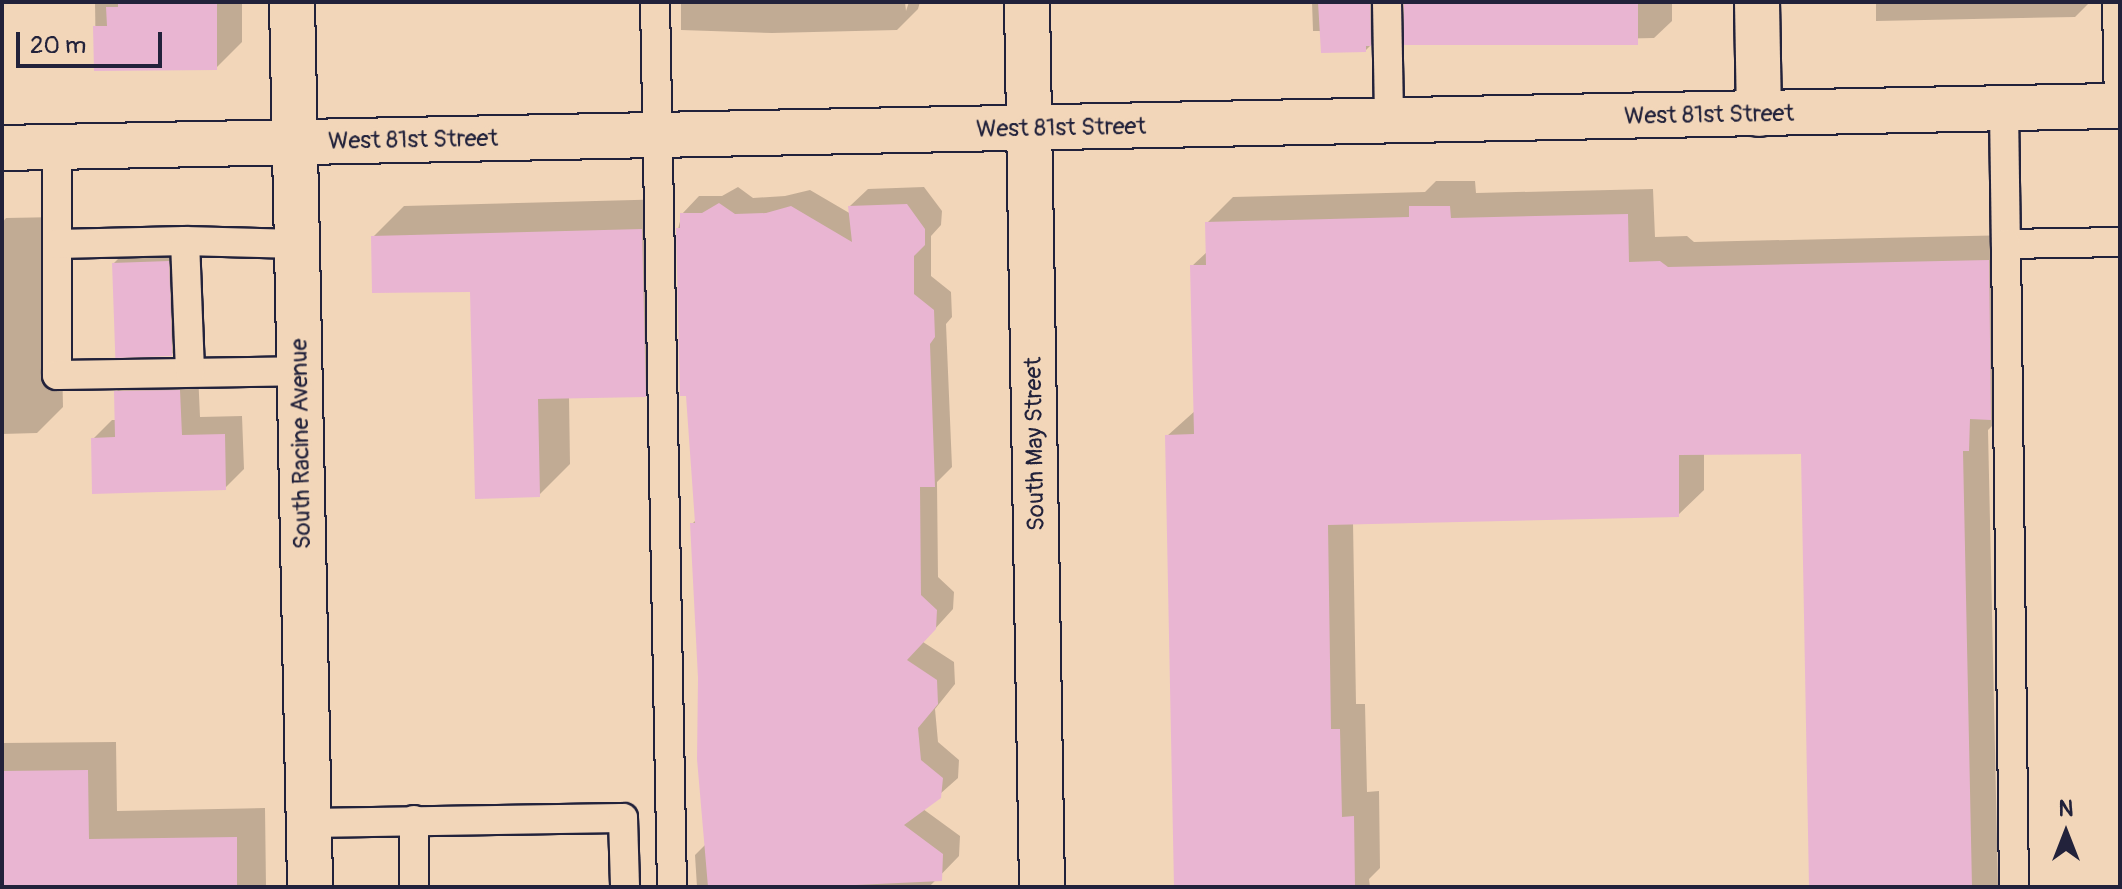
<!DOCTYPE html>
<style>
body{margin:0}
#map{position:relative;width:2122px;height:889px;overflow:hidden;background:#f2d6b9;font-family:Pangolin,sans-serif}
div>[style]{position:absolute}
[style*='--x']{left:calc(var(--x)*1px);top:calc(var(--y)*1px);width:calc(var(--w)*1px);rotate:calc(var(--a)*1deg)}
.shadow>*{inset:0;background:#0003}
.building>*{inset:0;background:#e9b5d2;transform-origin:0 0}
.roads{filter:drop-shadow(2px 0 #22223b) drop-shadow(-2px 0 #22223b) drop-shadow(0 2px #22223b) drop-shadow(0 -2px #22223b)}
.lane>*{height:28px;margin:-14px;padding:0 14px;transform-origin:14px;border-radius:14px;background:#f2d6b9}
.street>*{height:44px;margin:-22px;padding:0 22px;transform-origin:22px;border-radius:22px;background:#f2d6b9}
.secondary>*{height:44px;margin:-22px;padding:0 22px;transform-origin:22px;border-radius:22px;background:#f2d6b9}
span{translate:-50% -50%;white-space:nowrap;text-align:center;line-height:1.15;-webkit-text-stroke:6px #f2d6b9;paint-order:stroke}
.street-label{font-size:24px;color:#22223b}
.frame{position:absolute;inset:0;border:4px solid #22223b;pointer-events:none}
.north{position:absolute;left:2026px;top:793px;width:80px;height:80px;-webkit-text-stroke:6px #f2d6b9;paint-order:stroke;rotate:0deg;font-size:22px;font-weight:700;line-height:32px;text-align:center;color:#22223b}
.north::after{content:'';display:block;margin:auto;width:28px;height:36px;background:#22223b;clip-path:polygon(50% 0,100% 100%,50% 72%,0 100%)}
.scale{position:absolute;left:16px;top:32px;width:146px;height:36px;box-sizing:border-box;border:4px solid #22223b;border-top:0;padding-left:10px;font-size:24px;line-height:28px;white-space:nowrap;color:#22223b;-webkit-text-stroke:6px #f2d6b9;paint-order:stroke}
</style>
<div id="map">
<div class="shadow">
<div style="clip-path:polygon(95px 2px,242px 2px,242px 42px,216px 68px,96px 69px)"></div>
<div style="clip-path:polygon(681px 2px,905px 2px,906px 11px,909px 2px,920px 2px,918px 9px,897px 30px,772px 33px,681px 30px)"></div>
<div style="clip-path:polygon(1312px 2px,1388px 2px,1383px 33px,1365px 51px,1322px 31px,1313px 31px)"></div>
<div style="clip-path:polygon(1406px 2px,1672px 2px,1672px 21px,1654px 38px,1407px 43px)"></div>
<div style="clip-path:polygon(1876px 2px,2099px 2px,2089px 3px,2075px 17px,1876px 21px)"></div>
<div style="clip-path:polygon(1436px 181px,1475px 181px,1476px 193px,1653px 189px,1655px 237px,1687px 236px,1694px 242px,2014px 235px,1994px 424px,1988px 430px,1998px 887px,1811px 887px,1803px 452px,1704px 453px,1704px 490px,1678px 515px,1353px 522px,1356px 704px,1365px 704px,1367px 792px,1379px 791px,1380px 868px,1369px 879px,1370px 887px,1176px 887px,1167px 436px,1196px 410px,1192px 266px,1208px 251px,1207px 223px,1233px 197px,1425px 192px)"></div>
<div style="clip-path:polygon(738px 187px,753px 198px,785px 196px,810px 190px,851px 214px,850px 206px,868px 189px,924px 187px,942px 211px,941px 225px,931px 236px,931px 276px,951px 292px,952px 317px,946px 324px,952px 467px,937px 482px,938px 577px,954px 592px,953px 609px,923px 642px,954px 662px,955px 684px,935px 709px,938px 742px,959px 760px,958px 778px,923px 809px,960px 836px,959px 856px,929px 887px,697px 887px,695px 855px,706px 844px,692px 524px,696px 520px,678px 229px,682px 214px,699px 196px,722px 196px)"></div>
<div style="clip-path:polygon(673px 199px,676px 364px,645px 395px,569px 396px,570px 464px,539px 495px,472px 290px,373px 237px,404px 206px)"></div>
<div style="clip-path:polygon(59px 217px,63px 407px,37px 433px,2px 434px,2px 223px,6px 218px)"></div>
<div style="clip-path:polygon(177px 252px,181px 345px,172px 354px,114px 263px,124px 253px)"></div>
<div style="clip-path:polygon(198px 372px,200px 417px,242px 416px,244px 469px,225px 488px,93px 439px,112px 420px,117px 420px,116px 392px,135px 373px)"></div>
<div style="clip-path:polygon(116px 742px,117px 811px,265px 808px,266px 887px,2px 887px,2px 743px)"></div>
</div>
<div class="building">
<div style="clip-path:polygon(118px 2px,217px 2px,217px 70px,94px 71px,93px 26px,107px 26px,106px 7px,118px 7px)"></div>
<div style="clip-path:polygon(1318px 2px,1370px 2px,1371px 46px,1366px 46px,1366px 52px,1321px 53px)"></div>
<div style="left:1404px;top:2px;width:234px;height:43px"></div>
<div style="clip-path:polygon(719px 203px,735px 214px,766px 213px,791px 206px,852px 242px,848px 206px,907px 204px,925px 229px,925px 245px,914px 256px,914px 294px,934px 310px,935px 337px,930px 344px,935px 487px,920px 487px,921px 595px,937px 610px,936px 629px,907px 660px,937px 680px,938px 704px,918px 728px,921px 760px,943px 778px,941px 798px,904px 825px,943px 854px,942px 881px,812px 887px,708px 887px,697px 759px,698px 678px,690px 523px,695px 523px,686px 396px,680px 396px,676px 228px,680px 228px,680px 213px,702px 213px)"></div>
<div style="clip-path:polygon(1409px 206px,1450px 206px,1451px 218px,1628px 214px,1629px 262px,1660px 261px,1668px 267px,1989px 260px,1991px 420px,1970px 419px,1969px 451px,1963px 451px,1972px 887px,1809px 887px,1801px 454px,1679px 455px,1679px 517px,1328px 525px,1331px 729px,1340px 729px,1342px 817px,1354px 816px,1355px 887px,1174px 887px,1165px 435px,1194px 434px,1190px 265px,1206px 265px,1205px 222px,1409px 217px)"></div>
<div style="clip-path:polygon(642px 229px,646px 397px,538px 399px,540px 497px,475px 499px,470px 292px,372px 293px,371px 236px)"></div>
<div style="left:169px;top:261px;width:95px;height:57px;rotate:88deg"></div>
<div style="clip-path:polygon(180px 390px,182px 435px,225px 434px,226px 490px,92px 494px,91px 438px,115px 437px,114px 391px)"></div>
<div style="clip-path:polygon(88px 770px,89px 839px,237px 837px,237px 887px,2px 887px,2px 771px)"></div>
</div>
<div class="roads">
<div class="lane">
<div style="--x:655;--y:2;--w:885;--a:88.9"></div>
<div style="--x:1387;--y:2;--w:119;--a:89"></div>
<div style="--x:2117;--y:2;--w:104;--a:88.9"></div>
<div style="--x:2004;--y:109;--w:135;--a:89.2"></div>
<div style="--x:2006;--y:244;--w:114;--a:-1"></div>
<div style="--x:57;--y:147;--w:228;--a:90"></div>
<div style="--x:57;--y:375;--w:242;--a:-0.9"></div>
<div style="--x:185;--y:241;--w:131;--a:87.8"></div>
<div style="--x:57;--y:244;--w:128;--a:-1.3"></div>
<div style="--x:185;--y:241;--w:112;--a:1.5"></div>
<div style="--x:2006;--y:244;--w:643;--a:89.29"></div>
<div style="--x:308;--y:823;--w:315;--a:-0.9"></div>
<div style="--x:623;--y:818;--w:69;--a:88.3"></div>
<div style="--x:414;--y:887;--w:67;--a:-90"></div>
</div>
<div class="street">
<div style="--x:1027;--y:2;--w:885;--a:89.03"></div>
<div style="--x:1757;--y:2;--w:112;--a:89"></div>
<div style="--x:2;--y:148;--w:2118;--a:-1.14"></div>
</div>
<div class="secondary">
<div style="--x:292;--y:2;--w:885;--a:88.83"></div>
</div>
</div>
<div class="street-label">
<span style="left:1709px;top:115px;rotate:-1deg">West 81st Street</span>
<span style="left:1061px;top:128px;rotate:-1deg">West 81st Street</span>
<span style="left:413px;top:140px;rotate:-1deg">West 81st Street</span>
<span style="left:301px;top:444px;rotate:-91deg">South Racine Avenue</span>
<span style="left:1035px;top:444px;rotate:-91deg">South May Street</span>
</div>
<div class="frame"></div>
<div class="north">N</div>
<div class="scale">20 m</div>
</div>
